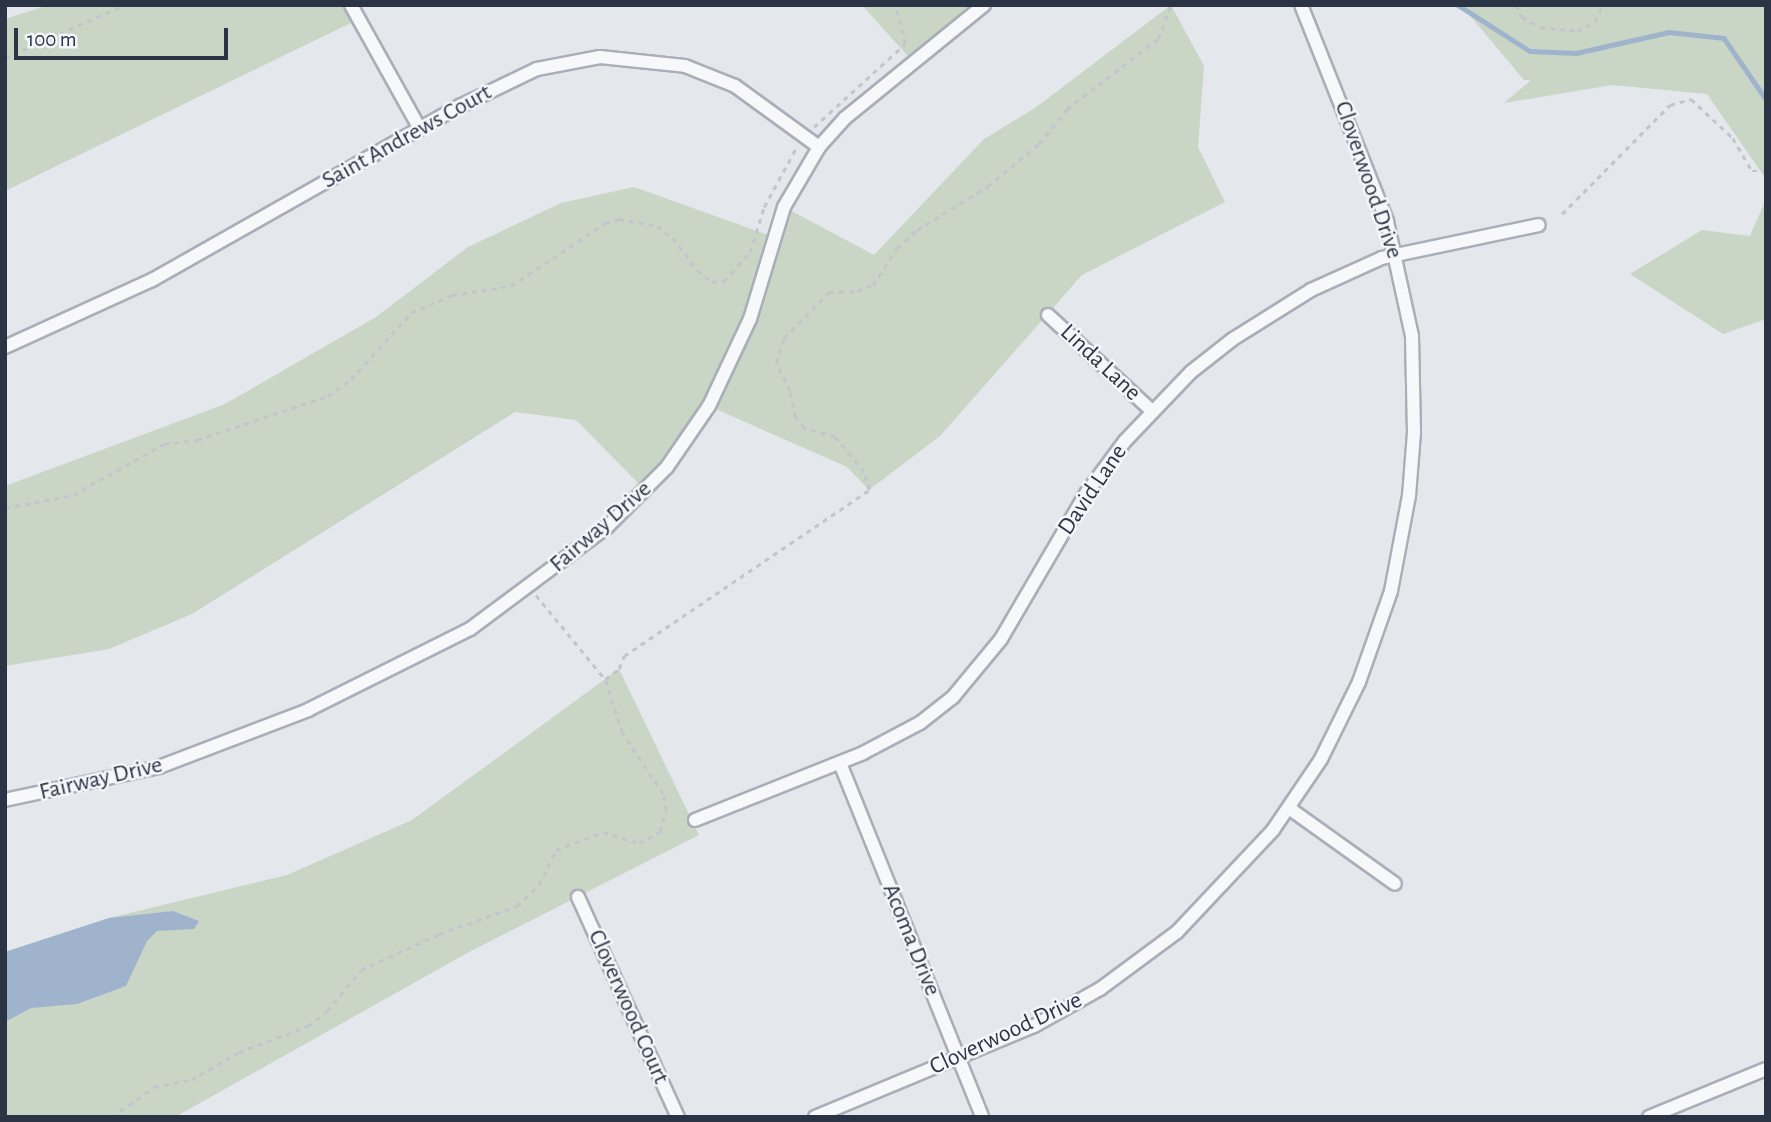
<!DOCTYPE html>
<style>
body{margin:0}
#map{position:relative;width:1771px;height:1122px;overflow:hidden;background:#e4e7ec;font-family:"Alegreya Sans",sans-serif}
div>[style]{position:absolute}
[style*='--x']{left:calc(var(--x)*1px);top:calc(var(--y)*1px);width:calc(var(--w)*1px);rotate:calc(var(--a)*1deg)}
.green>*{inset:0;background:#c9d6c5}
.water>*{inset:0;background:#9fb4cc}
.stream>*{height:4.5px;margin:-2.25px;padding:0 2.25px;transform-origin:2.25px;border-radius:2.25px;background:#9fb4cc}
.path>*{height:2.5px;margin-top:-1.25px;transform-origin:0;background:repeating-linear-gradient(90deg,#c2c5cb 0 5px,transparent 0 10px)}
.roads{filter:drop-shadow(2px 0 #a9aeb7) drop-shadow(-2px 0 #a9aeb7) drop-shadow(0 2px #a9aeb7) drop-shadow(0 -2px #a9aeb7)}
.street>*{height:12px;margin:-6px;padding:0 6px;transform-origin:6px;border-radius:6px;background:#f7f8fa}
span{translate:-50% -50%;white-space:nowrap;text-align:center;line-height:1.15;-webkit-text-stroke:5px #f4f6f9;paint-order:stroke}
.street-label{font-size:24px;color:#2b3445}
.frame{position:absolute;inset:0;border:7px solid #2b3445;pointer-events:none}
.scale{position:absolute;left:14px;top:28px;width:214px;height:32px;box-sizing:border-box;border:4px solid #2b3445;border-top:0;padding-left:9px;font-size:21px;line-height:24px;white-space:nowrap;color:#2b3445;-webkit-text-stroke:5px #f4f6f9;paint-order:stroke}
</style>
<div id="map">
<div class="green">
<div style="clip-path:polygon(49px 5px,351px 5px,359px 19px,5px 191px,5px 19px)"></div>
<div style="clip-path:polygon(862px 5px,969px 5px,974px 13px,914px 63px)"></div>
<div style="clip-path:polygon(1171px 5px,1204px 66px,1198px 147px,1225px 202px,1082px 275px,940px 436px,869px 490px,847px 467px,709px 406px,646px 491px,576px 420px,515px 412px,192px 614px,109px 649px,5px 666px,5px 486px,225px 404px,376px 317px,468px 247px,561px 203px,634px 187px,774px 237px,784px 207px,874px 255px,984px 139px,1035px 108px)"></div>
<div style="clip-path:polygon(1461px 5px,1766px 5px,1766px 179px,1707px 94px,1612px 85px,1504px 103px,1531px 80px,1524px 80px)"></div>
<div style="clip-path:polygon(1766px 199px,1766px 319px,1723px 334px,1630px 274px,1702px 230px,1750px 236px)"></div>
<div style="clip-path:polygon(619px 669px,699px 835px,469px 952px,175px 1117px,5px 1117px,5px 952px,109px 918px,287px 875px,412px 820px)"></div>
</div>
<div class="water">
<div style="clip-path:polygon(173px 911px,199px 921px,194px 929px,157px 931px,147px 941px,126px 986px,77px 1004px,31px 1008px,5px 1022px,5px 952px,109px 918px)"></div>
</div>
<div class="stream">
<div style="--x:1458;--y:5;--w:85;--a:32.6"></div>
<div style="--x:1530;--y:51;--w:46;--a:2.5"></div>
<div style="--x:1576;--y:53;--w:95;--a:-12.7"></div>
<div style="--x:1669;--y:32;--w:55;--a:6.2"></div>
<div style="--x:1724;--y:38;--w:74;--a:55.5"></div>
</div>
<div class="path">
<div style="--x:1516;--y:5;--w:13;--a:63"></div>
<div style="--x:1522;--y:17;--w:21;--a:29"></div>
<div style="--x:1540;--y:27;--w:37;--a:6"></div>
<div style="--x:1577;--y:31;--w:20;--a:-27"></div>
<div style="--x:1595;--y:22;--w:18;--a:-68"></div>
<div style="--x:5;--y:58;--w:130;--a:-24"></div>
<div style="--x:814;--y:127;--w:123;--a:-42.4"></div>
<div style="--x:905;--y:44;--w:40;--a:-104.4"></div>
<div style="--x:1562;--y:214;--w:153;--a:-45.3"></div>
<div style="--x:1670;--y:105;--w:22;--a:-16"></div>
<div style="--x:1691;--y:99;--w:57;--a:42.9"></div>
<div style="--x:1733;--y:138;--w:38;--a:60"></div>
<div style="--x:1752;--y:171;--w:14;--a:0"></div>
<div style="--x:5;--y:508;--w:69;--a:-10.8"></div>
<div style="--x:73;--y:495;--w:104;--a:-29.3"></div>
<div style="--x:164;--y:444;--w:33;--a:-7"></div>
<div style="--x:197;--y:440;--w:138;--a:-18.6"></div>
<div style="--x:328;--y:396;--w:29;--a:-36"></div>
<div style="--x:351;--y:379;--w:89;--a:-47.7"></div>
<div style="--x:411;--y:313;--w:45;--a:-23.7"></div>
<div style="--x:452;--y:295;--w:60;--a:-8.7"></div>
<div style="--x:511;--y:286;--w:113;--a:-33.8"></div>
<div style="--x:605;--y:223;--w:15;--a:-16"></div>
<div style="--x:619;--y:219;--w:39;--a:10"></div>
<div style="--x:657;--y:226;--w:20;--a:37"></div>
<div style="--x:673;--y:238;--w:40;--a:53"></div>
<div style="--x:697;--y:270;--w:19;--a:39"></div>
<div style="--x:712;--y:282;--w:12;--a:-5"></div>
<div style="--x:724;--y:281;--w:39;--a:-48"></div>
<div style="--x:750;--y:252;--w:47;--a:-72.7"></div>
<div style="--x:764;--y:207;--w:67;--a:-61.5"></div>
<div style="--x:536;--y:595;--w:109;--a:50.6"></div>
<div style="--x:112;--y:1117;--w:52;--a:-35.5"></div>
<div style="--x:154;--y:1087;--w:38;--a:-11"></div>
<div style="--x:191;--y:1080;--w:56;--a:-30.3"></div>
<div style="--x:239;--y:1052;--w:74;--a:-20.6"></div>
<div style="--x:308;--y:1026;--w:24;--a:-38"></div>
<div style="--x:327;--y:1011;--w:53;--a:-50.3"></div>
<div style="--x:361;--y:970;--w:86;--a:-24.8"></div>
<div style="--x:439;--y:934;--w:83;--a:-19.7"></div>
<div style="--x:517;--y:906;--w:30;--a:-44"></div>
<div style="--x:539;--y:885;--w:39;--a:-64"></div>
<div style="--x:556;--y:850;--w:50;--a:-21"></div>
<div style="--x:603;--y:832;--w:38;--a:17"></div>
<div style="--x:639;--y:843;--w:24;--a:-28"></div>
<div style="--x:660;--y:832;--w:22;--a:-74"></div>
<div style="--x:666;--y:811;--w:17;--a:-100"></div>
<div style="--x:663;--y:794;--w:73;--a:-123.9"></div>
<div style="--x:622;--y:733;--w:57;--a:-107.5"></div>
<div style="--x:605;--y:679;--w:17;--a:-36"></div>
<div style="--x:619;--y:669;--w:14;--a:-69"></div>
<div style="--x:624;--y:656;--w:296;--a:-34.1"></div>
<div style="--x:869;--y:490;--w:19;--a:-106"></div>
<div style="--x:864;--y:472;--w:45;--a:-129.6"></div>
<div style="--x:835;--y:437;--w:32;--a:-164"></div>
<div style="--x:804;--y:428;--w:14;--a:-129"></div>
<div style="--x:795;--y:417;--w:26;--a:-101"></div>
<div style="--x:790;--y:391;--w:31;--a:-117"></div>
<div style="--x:776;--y:363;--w:26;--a:-72"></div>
<div style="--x:784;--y:338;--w:64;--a:-45.6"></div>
<div style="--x:829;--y:292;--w:28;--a:-2"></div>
<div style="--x:857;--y:291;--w:17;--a:-21"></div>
<div style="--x:873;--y:285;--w:44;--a:-57"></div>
<div style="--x:897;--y:248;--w:27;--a:-42"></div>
<div style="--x:917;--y:230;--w:84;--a:-31.8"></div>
<div style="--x:988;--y:186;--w:66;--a:-39.5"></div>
<div style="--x:1039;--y:144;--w:45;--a:-51.3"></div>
<div style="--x:1067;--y:109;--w:115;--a:-37.6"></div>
<div style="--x:1158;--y:39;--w:36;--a:-69"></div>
</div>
<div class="roads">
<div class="street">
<div style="--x:351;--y:5;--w:142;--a:60.9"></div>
<div style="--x:1048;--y:315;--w:142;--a:42.7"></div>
<div style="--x:5;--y:347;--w:162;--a:-24.5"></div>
<div style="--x:152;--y:280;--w:354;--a:-29.5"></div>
<div style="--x:460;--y:106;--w:85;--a:-25.7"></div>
<div style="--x:537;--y:69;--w:64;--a:-10.8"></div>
<div style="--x:600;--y:57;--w:85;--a:6"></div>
<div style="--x:685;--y:66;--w:54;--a:21.8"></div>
<div style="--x:735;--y:86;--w:104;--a:36"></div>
<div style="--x:840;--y:763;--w:381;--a:68.1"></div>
<div style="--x:5;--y:800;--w:157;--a:-12.1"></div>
<div style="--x:159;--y:767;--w:160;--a:-20.9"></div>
<div style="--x:308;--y:710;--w:181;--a:-26.6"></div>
<div style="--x:470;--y:629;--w:171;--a:-36.7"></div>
<div style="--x:607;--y:527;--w:85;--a:-45"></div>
<div style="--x:667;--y:467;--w:74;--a:-55.5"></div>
<div style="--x:709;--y:406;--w:96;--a:-64.8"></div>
<div style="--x:750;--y:319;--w:117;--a:-73.1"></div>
<div style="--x:784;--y:207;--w:69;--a:-59.7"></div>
<div style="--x:819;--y:147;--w:39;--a:-48"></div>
<div style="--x:845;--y:118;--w:179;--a:-39.1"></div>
<div style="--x:1289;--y:808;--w:130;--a:35.6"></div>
<div style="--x:695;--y:820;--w:181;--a:-21.7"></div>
<div style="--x:863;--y:753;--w:64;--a:-27.8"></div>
<div style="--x:920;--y:723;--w:42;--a:-38.2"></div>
<div style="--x:953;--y:697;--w:75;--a:-50.4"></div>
<div style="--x:1001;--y:639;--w:170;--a:-59.7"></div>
<div style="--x:1087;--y:492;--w:64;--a:-53.3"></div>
<div style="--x:1125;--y:441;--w:95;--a:-46.3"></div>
<div style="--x:1191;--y:372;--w:53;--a:-38.2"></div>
<div style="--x:1233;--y:339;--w:92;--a:-32.1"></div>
<div style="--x:1311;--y:290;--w:78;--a:-24.3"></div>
<div style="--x:1382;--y:258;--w:160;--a:-11.9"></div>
<div style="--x:578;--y:897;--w:242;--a:65.6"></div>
<div style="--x:815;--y:1117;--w:237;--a:-22.6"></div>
<div style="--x:1034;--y:1026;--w:76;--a:-29.3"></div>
<div style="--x:1100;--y:989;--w:96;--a:-36.5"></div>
<div style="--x:1177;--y:932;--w:140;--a:-46.7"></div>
<div style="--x:1273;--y:830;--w:86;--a:-55.9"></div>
<div style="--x:1321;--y:759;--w:86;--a:-63.7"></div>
<div style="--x:1359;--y:682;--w:96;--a:-70.6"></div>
<div style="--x:1391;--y:591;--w:97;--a:-79.3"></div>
<div style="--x:1409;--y:496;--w:64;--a:-85.5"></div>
<div style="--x:1414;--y:432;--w:96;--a:-91.2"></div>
<div style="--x:1412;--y:336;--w:118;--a:-102.3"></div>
<div style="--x:1387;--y:221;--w:232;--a:-111.7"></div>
<div style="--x:1649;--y:1117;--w:126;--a:-22.3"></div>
</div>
</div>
<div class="street-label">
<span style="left:407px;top:137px;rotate:-29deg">Saint Andrews Court</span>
<span style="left:1368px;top:180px;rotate:71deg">Cloverwood Drive</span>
<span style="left:1100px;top:363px;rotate:43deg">Linda Lane</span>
<span style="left:1093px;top:490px;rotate:-56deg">David Lane</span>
<span style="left:601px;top:527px;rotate:-41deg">Fairway Drive</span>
<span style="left:101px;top:779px;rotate:-13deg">Fairway Drive</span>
<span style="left:911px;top:940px;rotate:68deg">Acoma Drive</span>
<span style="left:628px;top:1007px;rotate:66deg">Cloverwood Court</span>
<span style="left:1006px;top:1034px;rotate:-25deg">Cloverwood Drive</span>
</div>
<div class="frame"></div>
<div class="scale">100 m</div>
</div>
